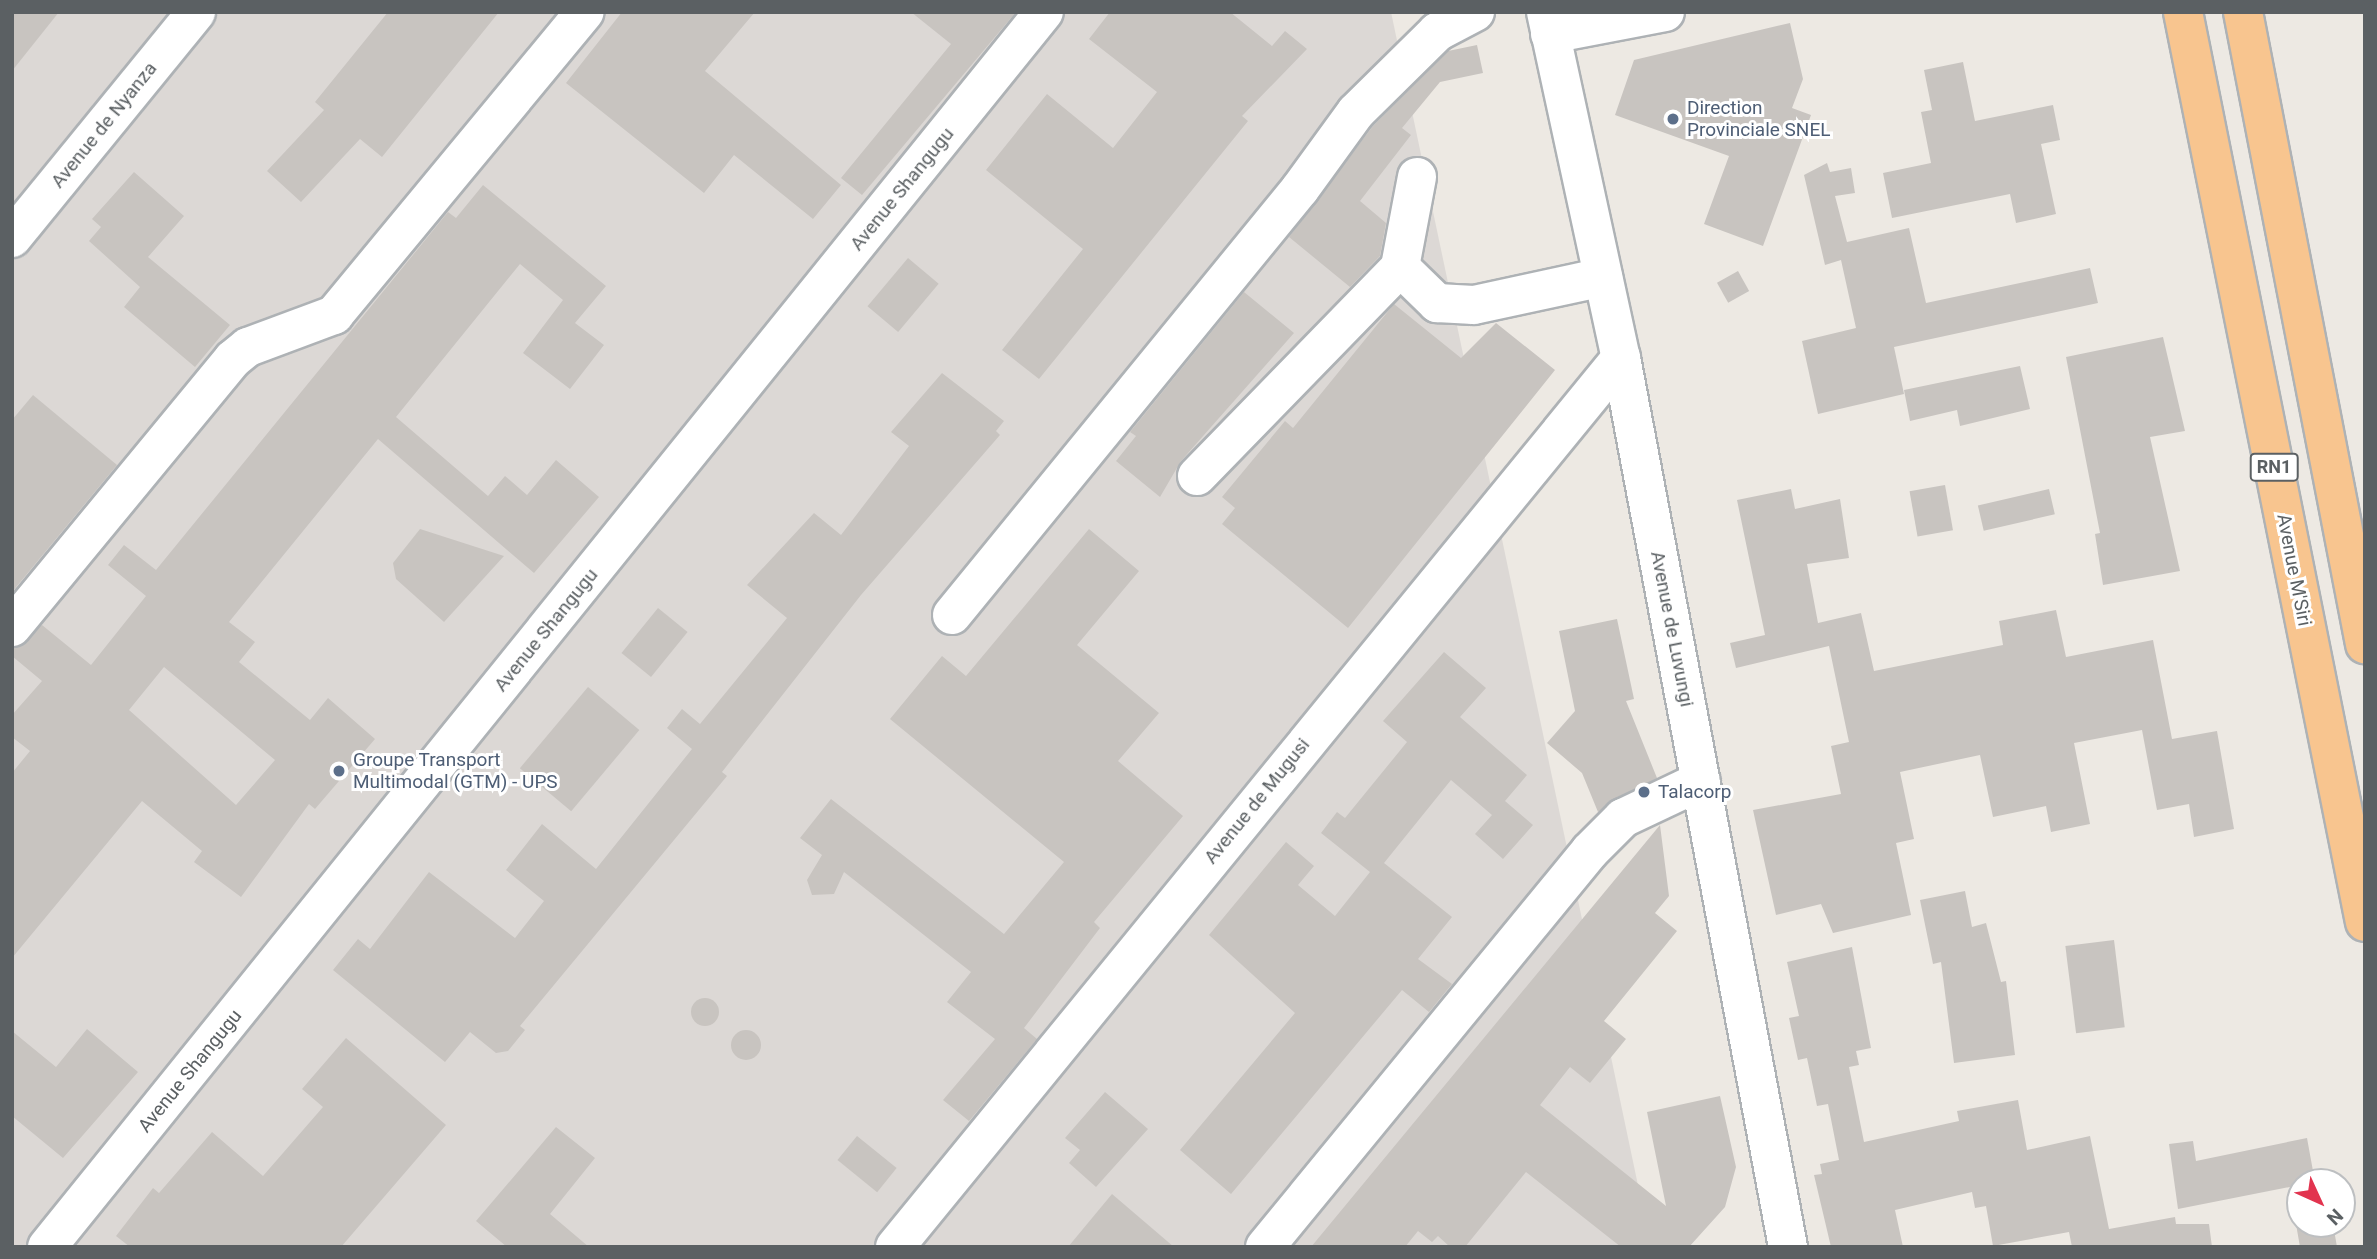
<!DOCTYPE html>
<style>
body{margin:0}
#map{position:relative;width:2377px;height:1259px;overflow:hidden;background:#ede9e3;font-family:Roboto,sans-serif}
div>[style]{position:absolute}
[style*='--x']{left:calc(var(--x)*1px);top:calc(var(--y)*1px);width:calc(var(--w)*1px);rotate:calc(var(--a)*1deg)}
.industrial>*{inset:0;background:#dcd8d5}
.building>*{inset:0;background:#c8c4c0;transform-origin:0 0}
.round{border-radius:50%}
.roads{filter:drop-shadow(2px 0 #aeb2b5) drop-shadow(-2px 0 #aeb2b5) drop-shadow(0 2px #aeb2b5) drop-shadow(0 -2px #aeb2b5)}
.minor>*{height:38px;margin:-19px;padding:0 19px;transform-origin:19px;border-radius:19px;background:#fff}
.highway>*{height:38px;margin:-19px;padding:0 19px;transform-origin:19px;border-radius:19px;background:#f8c58f}
.dots>*{width:19px;height:19px;translate:-50% -50%;box-sizing:border-box;border:4px solid #fff;border-radius:50%}
span{translate:-50% -50%;white-space:nowrap;text-align:center;line-height:1.15;-webkit-text-stroke:6px #fff;paint-order:stroke}
.shield-label span{padding:2px 5px;background:#fff;border:2px solid;border-radius:5px;-webkit-text-stroke-width:0}
.shield-label{font-size:18px;color:#5b6063;font-weight:700}
.service-label{font-size:19px;color:#4e5e75}
.left{translate:0 -50%;text-align:left}
.street-label{font-size:19px;color:#5b6063}
.frame{position:absolute;inset:0;border:14px solid #5b6063;pointer-events:none}
.north{position:absolute;left:2286px;top:1168px;width:70px;height:70px;box-sizing:border-box;background:#fff;border:2px solid #bdbfc1;border-radius:50%;rotate:135deg;font-size:19px;font-weight:700;line-height:28px;text-align:center;color:#5b6063}
.north::after{content:'';display:block;margin:auto;width:24px;height:32px;background:#e2344f;clip-path:polygon(50% 0,100% 100%,50% 72%,0 100%)}
</style>
<div id="map">
<div class="industrial">
<div style="clip-path:polygon(12px 12px,1391px 12px,1651px 1247px,12px 1247px)"></div>
</div>
<div class="building">
<div style="clip-path:polygon(12px 12px,59px 12px,12px 71px)"></div>
<div style="clip-path:polygon(388px 12px,499px 12px,382px 157px,360px 139px,301px 202px,267px 171px,324px 110px,315px 102px)"></div>
<div style="clip-path:polygon(622px 12px,755px 12px,705px 71px,841px 185px,813px 219px,734px 155px,704px 193px,566px 83px)"></div>
<div style="clip-path:polygon(911px 12px,1016px 12px,862px 195px,841px 178px,951px 44px)"></div>
<div style="clip-path:polygon(1110px 12px,1230px 12px,1272px 46px,1285px 31px,1307px 49px,1242px 116px,1248px 121px,1039px 379px,1002px 350px,1083px 249px,986px 170px,1047px 94px,1113px 148px,1157px 92px,1089px 39px)"></div>
<div style="clip-path:polygon(1790px 23px,1803px 79px,1792px 108px,1811px 115px,1763px 246px,1704px 224px,1729px 156px,1615px 115px,1634px 60px)"></div>
<div style="clip-path:polygon(1477px 45px,1483px 73px,1440px 82px,1402px 128px,1411px 135px,1360px 201px,1386px 223px,1380px 256px,1350px 287px,1289px 237px,1373px 126px,1448px 51px)"></div>
<div style="clip-path:polygon(1963px 62px,1975px 121px,2053px 105px,2060px 140px,2041px 144px,2056px 214px,2016px 223px,2010px 194px,1892px 218px,1883px 173px,1931px 163px,1921px 112px,1932px 110px,1924px 70px)"></div>
<div style="clip-path:polygon(1827px 163px,1830px 172px,1851px 168px,1855px 193px,1835px 196px,1847px 242px,1909px 228px,1926px 303px,2090px 268px,2098px 303px,1894px 347px,1904px 394px,1818px 414px,1802px 341px,1856px 328px,1841px 260px,1825px 265px,1804px 175px)"></div>
<div style="clip-path:polygon(134px 172px,184px 216px,148px 257px,230px 325px,195px 367px,124px 307px,140px 287px,89px 241px,101px 227px,92px 219px)"></div>
<div style="clip-path:polygon(evenodd,483px 185px,606px 286px,575px 323px,604px 345px,570px 389px,523px 353px,563px 300px,520px 264px,396px 417px,488px 496px,505px 476px,527px 495px,556px 460px,599px 497px,534px 573px,378px 439px,229px 622px,255px 642px,239px 662px,310px 720px,328px 698px,375px 739px,315px 809px,309px 804px,241px 897px,194px 862px,202px 851px,142px 801px,12px 958px,12px 773px,30px 751px,12px 737px,12px 715px,42px 681px,12px 656px,12px 648px,42px 625px,91px 665px,146px 596px,108px 565px,124px 545px,156px 570px,448px 212px,456px 218px,483px 185px,164px 667px,275px 760px,236px 805px,129px 710px,164px 667px)"></div>
<div style="left:908px;top:258px;width:40px;height:63px;rotate:40deg"></div>
<div style="left:1738px;top:271px;width:23px;height:24px;rotate:61deg"></div>
<div style="clip-path:polygon(1244px 292px,1294px 333px,1181px 461px,1160px 497px,1116px 461px,1136px 436px,1130px 432px)"></div>
<div style="clip-path:polygon(1394px 304px,1461px 358px,1496px 323px,1555px 370px,1348px 628px,1222px 524px,1235px 508px,1222px 497px,1285px 421px,1293px 428px)"></div>
<div style="clip-path:polygon(2163px 337px,2185px 431px,2150px 437px,2180px 571px,2103px 585px,2095px 534px,2100px 533px,2066px 357px)"></div>
<div style="clip-path:polygon(2020px 366px,2030px 409px,1960px 426px,1957px 410px,1910px 421px,1904px 390px)"></div>
<div style="clip-path:polygon(942px 373px,1004px 421px,996px 431px,1000px 435px,861px 595px,722px 772px,727px 776px,520px 1026px,525px 1030px,508px 1051px,496px 1053px,470px 1032px,445px 1062px,333px 970px,358px 939px,370px 949px,429px 872px,515px 938px,544px 901px,506px 870px,542px 824px,596px 869px,692px 749px,667px 728px,682px 709px,700px 724px,787px 618px,747px 585px,814px 513px,841px 535px,909px 446px,891px 432px)"></div>
<div style="clip-path:polygon(33px 395px,117px 465px,12px 592px,12px 420px)"></div>
<div style="left:1945px;top:485px;width:46px;height:36px;rotate:80deg"></div>
<div style="clip-path:polygon(1791px 489px,1795px 509px,1840px 499px,1849px 558px,1807px 564px,1818px 623px,1861px 613px,1874px 671px,2003px 645px,1999px 621px,2056px 610px,2066px 657px,2153px 640px,2172px 739px,2217px 731px,2234px 829px,2194px 837px,2189px 804px,2157px 810px,2142px 730px,2074px 743px,2090px 824px,2051px 832px,2046px 806px,1993px 817px,1980px 755px,1900px 772px,1914px 839px,1896px 843px,1911px 915px,1833px 933px,1821px 904px,1776px 915px,1753px 810px,1841px 794px,1831px 746px,1849px 742px,1829px 646px,1736px 668px,1730px 643px,1765px 635px,1737px 500px)"></div>
<div style="left:2049px;top:489px;width:26px;height:73px;rotate:77deg"></div>
<div style="clip-path:polygon(420px 529px,504px 556px,444px 622px,396px 579px,393px 563px)"></div>
<div style="clip-path:polygon(1089px 529px,1139px 571px,1077px 645px,1159px 713px,1118px 761px,1183px 816px,1094px 922px,1100px 928px,1024px 1028px,1037px 1039px,969px 1121px,943px 1100px,995px 1039px,947px 1002px,971px 972px,844px 872px,834px 894px,812px 895px,807px 880px,822px 855px,800px 838px,831px 799px,1004px 934px,1064px 862px,890px 719px,942px 656px,966px 676px)"></div>
<div style="left:658px;top:608px;width:38px;height:58px;rotate:39deg"></div>
<div style="clip-path:polygon(1617px 619px,1634px 699px,1626px 701px,1657px 778px,1598px 812px,1582px 773px,1547px 743px,1575px 711px,1559px 631px)"></div>
<div style="clip-path:polygon(1444px 652px,1486px 688px,1460px 717px,1527px 775px,1505px 801px,1533px 825px,1503px 859px,1475px 834px,1492px 815px,1451px 780px,1384px 863px,1452px 917px,1418px 959px,1452px 984px,1429px 1012px,1402px 990px,1231px 1194px,1180px 1150px,1295px 1013px,1209px 935px,1286px 842px,1314px 866px,1298px 885px,1335px 916px,1370px 872px,1321px 833px,1337px 812px,1345px 818px,1407px 742px,1383px 721px)"></div>
<div style="left:588px;top:687px;width:67px;height:106px;rotate:40deg"></div>
<div style="clip-path:polygon(1660px 825px,1669px 896px,1655px 913px,1677px 931px,1604px 1021px,1626px 1039px,1590px 1083px,1570px 1067px,1540px 1105px,1666px 1206px,1647px 1112px,1720px 1096px,1736px 1167px,1725px 1207px,1689px 1247px,1621px 1247px,1526px 1172px,1465px 1247px,1450px 1247px,1438px 1236px,1432px 1242px,1418px 1231px,1405px 1247px,1311px 1247px)"></div>
<div style="clip-path:polygon(1965px 891px,1972px 927px,1986px 923px,2001px 982px,2006px 981px,2015px 1055px,1954px 1063px,1941px 962px,1933px 964px,1920px 900px)"></div>
<div style="left:2114px;top:940px;width:88px;height:49px;rotate:83deg"></div>
<div style="clip-path:polygon(1852px 947px,1871px 1048px,1856px 1051px,1859px 1065px,1849px 1067px,1864px 1142px,1959px 1121px,1957px 1111px,2018px 1100px,2027px 1150px,2090px 1136px,2109px 1229px,2175px 1217px,2176px 1224px,2209px 1224px,2212px 1247px,2072px 1247px,2069px 1232px,1993px 1246px,1986px 1206px,1975px 1208px,1972px 1192px,1895px 1210px,1903px 1247px,1831px 1247px,1814px 1175px,1822px 1174px,1820px 1164px,1839px 1160px,1828px 1104px,1817px 1106px,1807px 1058px,1798px 1060px,1789px 1018px,1799px 1016px,1787px 962px)"></div>
<div class="round" style="left:691px;top:998px;width:28px;height:28px"></div>
<div style="clip-path:polygon(87px 1029px,138px 1072px,63px 1158px,12px 1116px,12px 1031px,56px 1067px)"></div>
<div class="round" style="left:731px;top:1030px;width:30px;height:30px"></div>
<div style="clip-path:polygon(346px 1038px,446px 1125px,341px 1247px,130px 1247px,116px 1236px,153px 1188px,159px 1193px,212px 1132px,263px 1176px,323px 1107px,302px 1089px)"></div>
<div style="clip-path:polygon(1105px 1092px,1148px 1129px,1096px 1187px,1069px 1163px,1080px 1150px,1065px 1138px)"></div>
<div style="clip-path:polygon(556px 1127px,595px 1158px,550px 1214px,589px 1247px,507px 1247px,476px 1221px)"></div>
<div style="left:857px;top:1136px;width:51px;height:31px;rotate:39deg"></div>
<div style="clip-path:polygon(2307px 1138px,2315px 1182px,2178px 1209px,2169px 1144px,2193px 1141px,2196px 1161px)"></div>
<div style="clip-path:polygon(1112px 1194px,1174px 1247px,1068px 1247px)"></div>
<div style="clip-path:polygon(2296px 1224px,2333px 1224px,2337px 1247px,2300px 1247px)"></div>
</div>
<div class="roads">
<div class="minor">
<div style="--x:1546;--y:12;--w:354;--a:77.8"></div>
<div style="--x:1621;--y:358;--w:905;--a:79.36"></div>
<div style="--x:1550;--y:34;--w:117;--a:-10.8"></div>
<div style="--x:1417;--y:177;--w:92;--a:100.7"></div>
<div style="--x:1400;--y:267;--w:52;--a:44.2"></div>
<div style="--x:1437;--y:303;--w:37;--a:3"></div>
<div style="--x:1474;--y:305;--w:132;--a:-12.2"></div>
<div style="--x:12;--y:238;--w:291;--a:-50.8"></div>
<div style="--x:1197;--y:476;--w:291;--a:-45.8"></div>
<div style="--x:952;--y:615;--w:550;--a:-50.75"></div>
<div style="--x:1300;--y:189;--w:95;--a:-54"></div>
<div style="--x:1356;--y:112;--w:114;--a:-44.6"></div>
<div style="--x:1437;--y:32;--w:43;--a:-27.8"></div>
<div style="--x:12;--y:627;--w:347;--a:-50.5"></div>
<div style="--x:233;--y:359;--w:19;--a:-39"></div>
<div style="--x:248;--y:347;--w:92;--a:-20.4"></div>
<div style="--x:334;--y:315;--w:393;--a:-50.4"></div>
<div style="--x:47;--y:1247;--w:1587;--a:-51.09"></div>
<div style="--x:895;--y:1247;--w:1148;--a:-50.76"></div>
<div style="--x:1265;--y:1247;--w:512;--a:-50.62"></div>
<div style="--x:1590;--y:851;--w:47;--a:-45"></div>
<div style="--x:1623;--y:818;--w:86;--a:-25.4"></div>
</div>
<div class="highway">
<div style="--x:2183;--y:12;--w:928;--a:78.69"></div>
<div style="--x:2243;--y:12;--w:644;--a:79.07"></div>
</div>
</div>
<div class="dots">
<div style="left:1673px;top:119px;background:#5c6f8a"></div>
<div style="left:339px;top:771px;background:#5c6f8a"></div>
<div style="left:1644px;top:792px;background:#5c6f8a"></div>
</div>
<div class="shield-label">
<span style="left:2274px;top:467px">RN1</span>
</div>
<div class="service-label">
<span class="left" style="left:1687px;top:119px">Direction<br>Provinciale SNEL</span>
<span class="left" style="left:353px;top:771px">Groupe Transport<br>Multimodal (GTM) - UPS</span>
<span class="left" style="left:1658px;top:792px">Talacorp</span>
</div>
<div class="street-label">
<span style="left:104px;top:125px;rotate:-51deg">Avenue de Nyanza</span>
<span style="left:902px;top:189px;rotate:-51deg">Avenue Shangugu</span>
<span style="left:2294px;top:570px;rotate:79deg">Avenue M'Siri</span>
<span style="left:1672px;top:629px;rotate:79deg">Avenue de Luvungi</span>
<span style="left:546px;top:630px;rotate:-51deg">Avenue Shangugu</span>
<span style="left:1257px;top:801px;rotate:-51deg">Avenue de Mugusi</span>
<span style="left:190px;top:1071px;rotate:-51deg">Avenue Shangugu</span>
</div>
<div class="frame"></div>
<div class="north">N</div>
</div>
